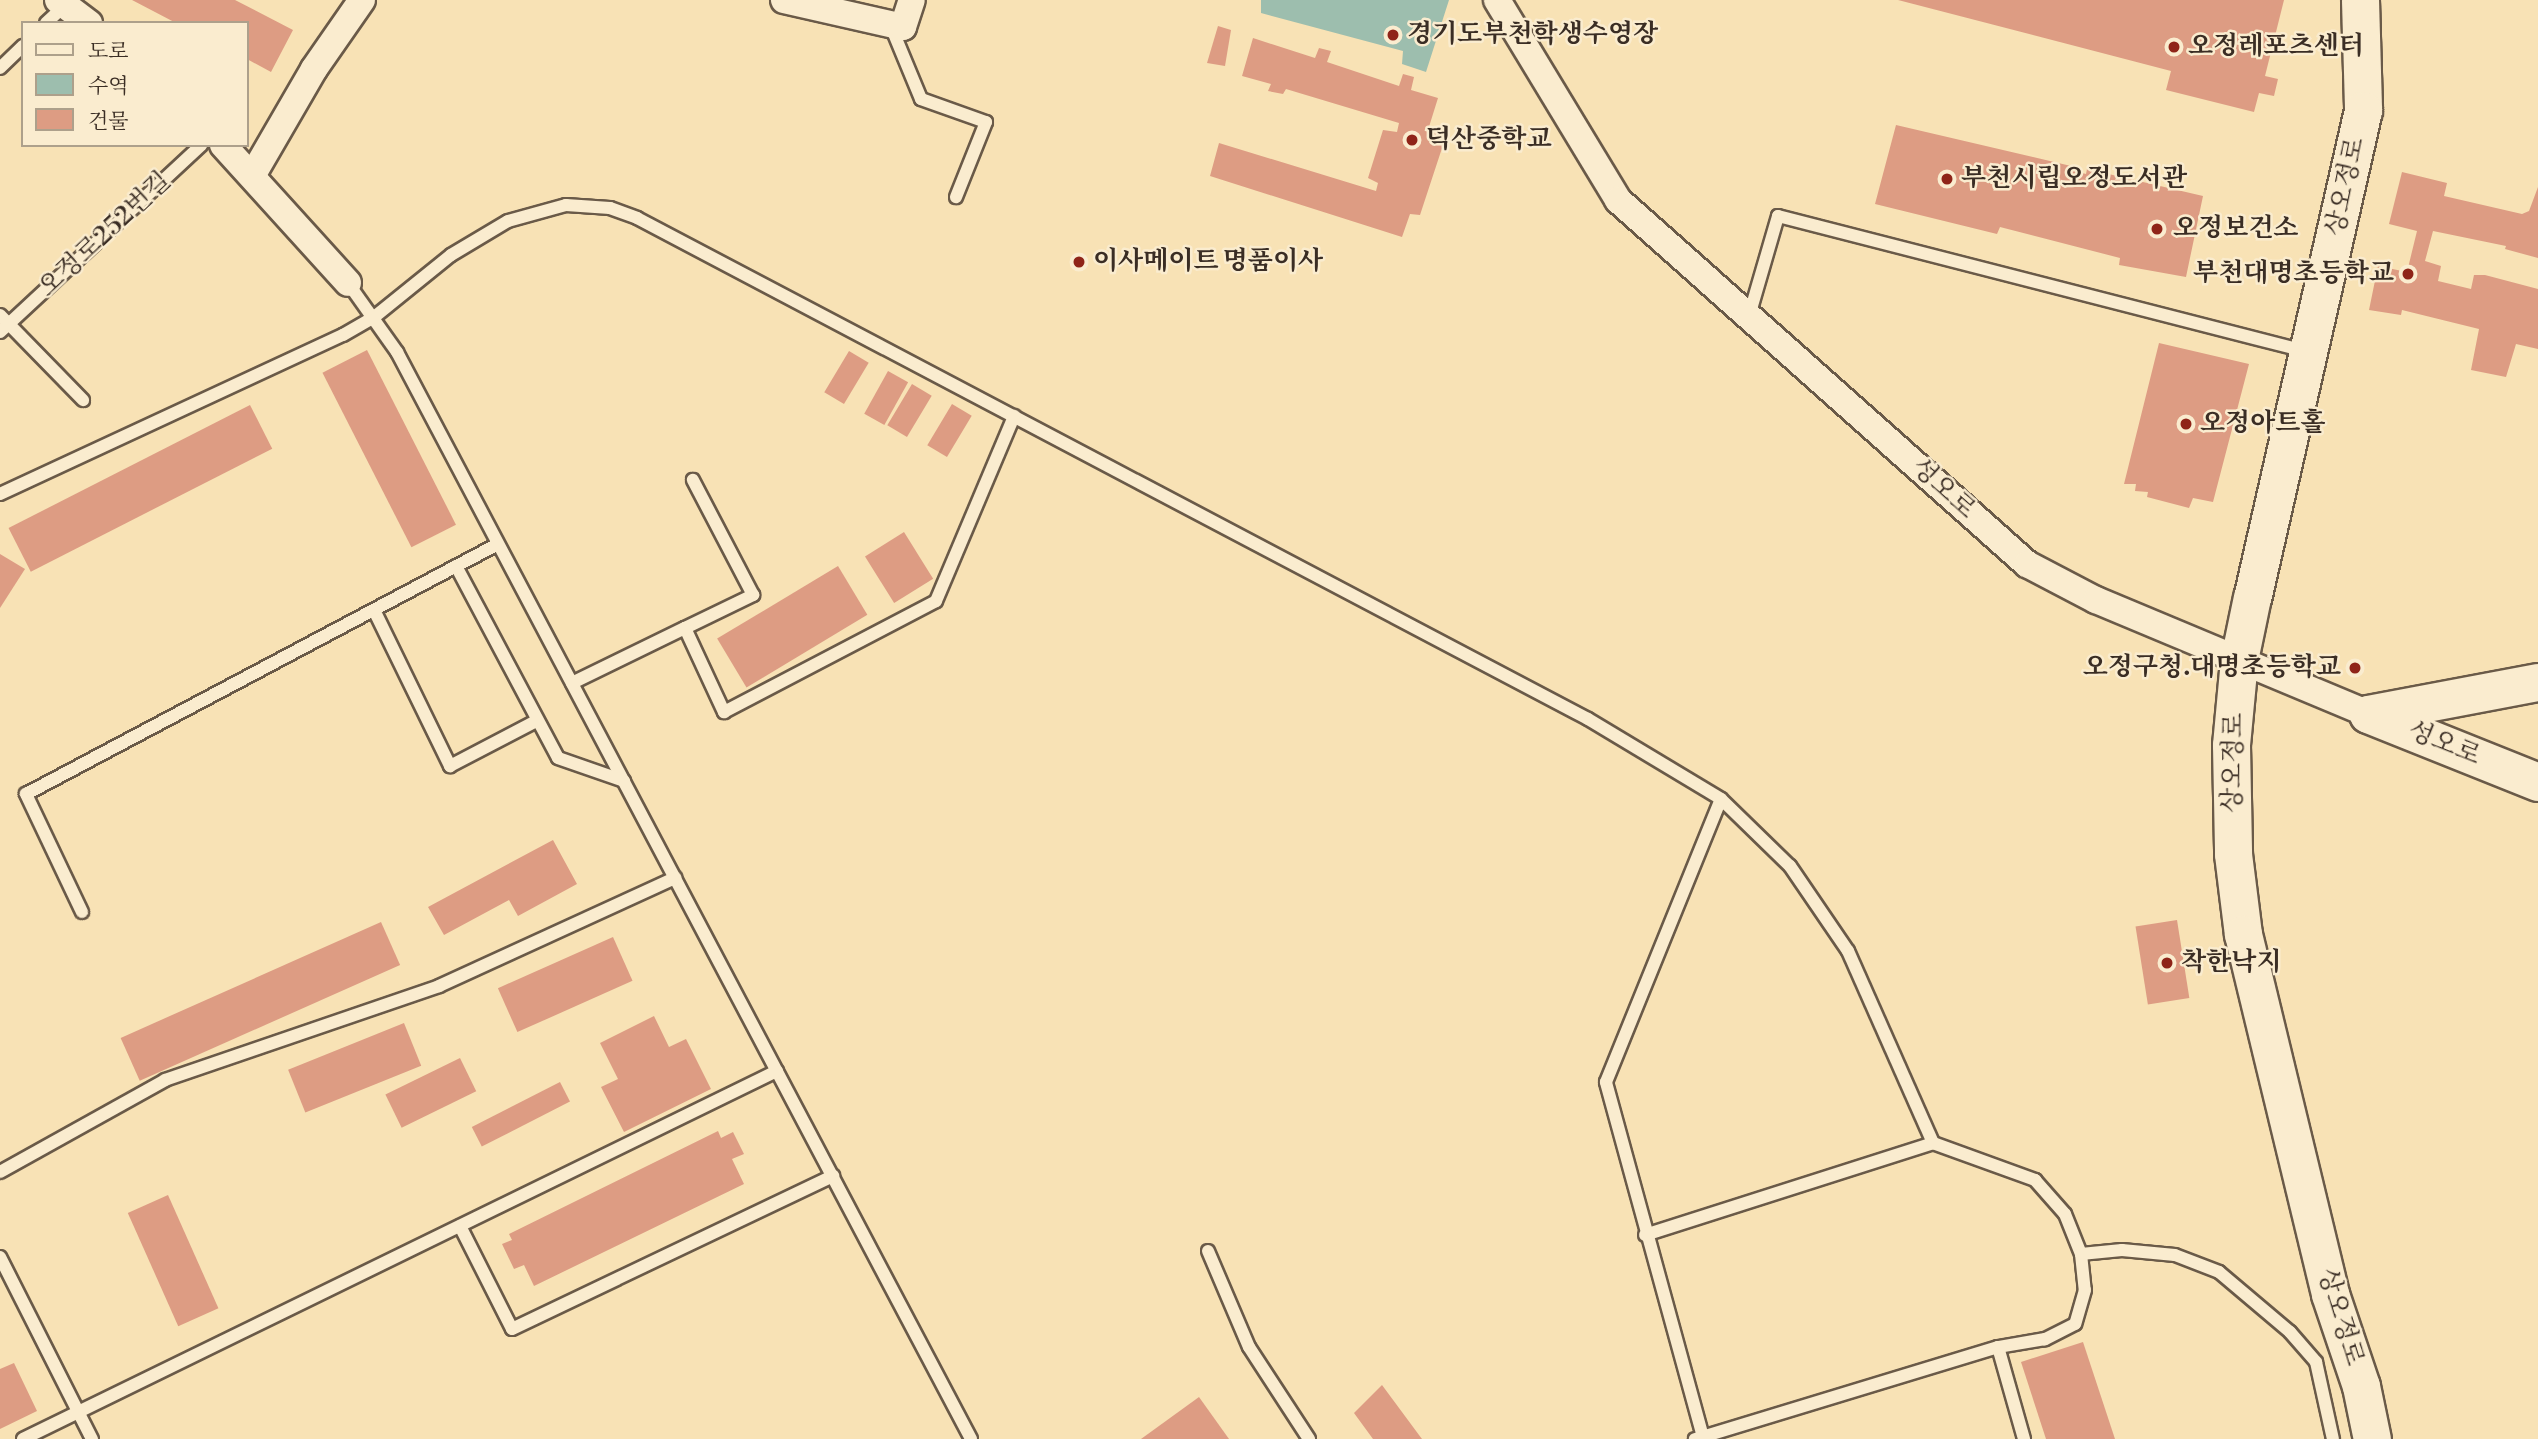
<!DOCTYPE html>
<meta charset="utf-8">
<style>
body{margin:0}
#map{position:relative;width:2538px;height:1439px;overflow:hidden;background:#f8e2b5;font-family:"Libre Bodoni","Noto Serif KR",serif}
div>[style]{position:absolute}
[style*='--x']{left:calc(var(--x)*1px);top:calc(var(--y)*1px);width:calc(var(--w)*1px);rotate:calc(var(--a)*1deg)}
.water>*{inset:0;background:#9dbeae}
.building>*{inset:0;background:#dd9c83;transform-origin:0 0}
.roads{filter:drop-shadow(2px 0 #6a5a48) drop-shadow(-2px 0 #6a5a48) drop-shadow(0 2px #6a5a48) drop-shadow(0 -2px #6a5a48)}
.lane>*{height:12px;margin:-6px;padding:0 6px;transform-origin:6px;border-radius:6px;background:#faeccf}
.street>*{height:26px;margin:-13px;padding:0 13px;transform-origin:13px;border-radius:13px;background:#faeccf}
.secondary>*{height:37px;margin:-18.5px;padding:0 18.5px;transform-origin:18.5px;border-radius:18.5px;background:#faeccf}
.dots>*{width:19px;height:19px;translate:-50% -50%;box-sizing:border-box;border:4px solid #faeccf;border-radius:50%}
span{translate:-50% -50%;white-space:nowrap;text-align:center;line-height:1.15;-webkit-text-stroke:5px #faeccf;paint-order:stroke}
.poi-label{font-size:26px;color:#3a2d24;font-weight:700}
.left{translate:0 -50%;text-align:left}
.right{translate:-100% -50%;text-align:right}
.street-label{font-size:26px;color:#3a2d24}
.legend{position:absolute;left:21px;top:21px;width:228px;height:126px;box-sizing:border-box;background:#faeccf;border:2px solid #ada08b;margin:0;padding:9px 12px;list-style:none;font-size:21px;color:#3a2d24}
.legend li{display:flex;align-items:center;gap:14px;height:35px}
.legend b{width:35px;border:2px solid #ada08b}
</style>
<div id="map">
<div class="water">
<div style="clip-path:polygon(1261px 0,1449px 0,1426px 72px,1402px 64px,1403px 51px,1261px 13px)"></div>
</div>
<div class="building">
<div style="clip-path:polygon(132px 0,235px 0,293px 30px,271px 72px,247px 59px,247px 23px,176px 23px)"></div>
<div style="clip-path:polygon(1898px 0,2284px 0,2265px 76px,2278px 79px,2274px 96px,2259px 93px,2254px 112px,2166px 90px,2171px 71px)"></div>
<div style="clip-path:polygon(1218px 26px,1231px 30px,1225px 66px,1207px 63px)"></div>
<div style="clip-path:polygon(1253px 38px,1315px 58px,1319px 48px,1331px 51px,1327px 62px,1399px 86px,1403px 74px,1414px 77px,1411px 90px,1438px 98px,1428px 130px,1446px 136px,1420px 215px,1410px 214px,1402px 237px,1210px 176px,1219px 143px,1376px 191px,1378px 183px,1368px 178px,1383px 130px,1397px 132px,1399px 123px,1286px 89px,1283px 94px,1268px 91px,1271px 84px,1242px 76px)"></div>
<div style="clip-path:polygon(1896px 125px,2071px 166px,2071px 170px,2086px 174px,2087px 169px,2203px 196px,2186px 277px,2119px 265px,2120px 258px,2000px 227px,1997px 234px,1875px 204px)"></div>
<div style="clip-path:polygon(2402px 172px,2447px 183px,2444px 196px,2522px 214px,2529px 211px,2538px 187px,2538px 258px,2505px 249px,2506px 246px,2433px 231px,2425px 261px,2441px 266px,2438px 281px,2471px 289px,2474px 275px,2485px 275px,2538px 289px,2538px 349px,2516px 344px,2506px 377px,2471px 370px,2479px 329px,2402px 310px,2401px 315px,2369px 310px,2378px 266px,2407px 272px,2417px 231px,2389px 224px)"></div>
<div style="clip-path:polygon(2159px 343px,2249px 364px,2213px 502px,2193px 498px,2189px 508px,2147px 497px,2148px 492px,2135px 491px,2136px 484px,2124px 484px)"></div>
<div style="left:367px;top:350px;width:196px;height:50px;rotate:63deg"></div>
<div style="left:849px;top:351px;width:23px;height:48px;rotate:31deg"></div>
<div style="left:888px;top:371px;width:23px;height:49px;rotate:29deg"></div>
<div style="left:912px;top:384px;width:23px;height:48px;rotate:31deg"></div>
<div style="left:952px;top:404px;width:23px;height:48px;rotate:31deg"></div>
<div style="left:250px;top:405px;width:49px;height:271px;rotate:63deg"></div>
<div style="left:904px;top:532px;width:55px;height:46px;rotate:58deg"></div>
<div style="clip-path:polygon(0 554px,25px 569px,0 608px)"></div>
<div style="left:838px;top:566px;width:57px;height:141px;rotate:59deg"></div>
<div style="clip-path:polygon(553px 840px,577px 884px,518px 916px,509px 900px,444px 935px,428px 907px)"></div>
<div style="left:2177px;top:920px;width:79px;height:42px;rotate:81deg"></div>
<div style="left:381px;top:922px;width:47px;height:285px;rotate:66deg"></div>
<div style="left:613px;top:937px;width:48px;height:126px;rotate:66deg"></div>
<div style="clip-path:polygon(654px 1016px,669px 1047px,686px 1039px,711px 1089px,624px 1132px,601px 1087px,618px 1079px,600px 1043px)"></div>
<div style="left:404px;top:1023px;width:46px;height:125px;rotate:68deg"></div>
<div style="left:460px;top:1058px;width:37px;height:83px;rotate:64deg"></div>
<div style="left:560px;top:1082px;width:22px;height:99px;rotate:63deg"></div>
<div style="clip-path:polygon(718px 1131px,721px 1138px,733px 1132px,744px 1154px,732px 1159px,744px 1184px,534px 1286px,524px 1265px,514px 1269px,502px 1244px,512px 1240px,509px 1234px)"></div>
<div style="left:168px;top:1195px;width:124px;height:44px;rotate:66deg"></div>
<div style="clip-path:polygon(2083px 1342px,2115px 1439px,2046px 1439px,2021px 1362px)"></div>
<div style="clip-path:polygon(14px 1363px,37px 1411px,0 1429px,0 1369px)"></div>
<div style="clip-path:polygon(1382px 1385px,1419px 1435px,1422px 1439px,1373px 1439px,1354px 1413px)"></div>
<div style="clip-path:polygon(1199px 1397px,1229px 1439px,1141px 1439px)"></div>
</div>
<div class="roads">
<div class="lane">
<div style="--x:46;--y:23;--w:26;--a:-43"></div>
<div style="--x:890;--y:24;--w:81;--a:67.5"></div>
<div style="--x:921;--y:99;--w:69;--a:19.5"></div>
<div style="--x:986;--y:122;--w:81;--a:111.8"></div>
<div style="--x:0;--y:68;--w:32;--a:-44"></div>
<div style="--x:348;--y:283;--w:85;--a:54.6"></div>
<div style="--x:397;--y:352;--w:1229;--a:62.16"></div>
<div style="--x:0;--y:315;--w:119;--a:45.7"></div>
<div style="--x:1749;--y:316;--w:104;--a:-73.8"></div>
<div style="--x:1778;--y:216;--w:544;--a:14.37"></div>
<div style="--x:0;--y:332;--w:275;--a:-42.9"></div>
<div style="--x:0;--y:494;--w:378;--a:-24.9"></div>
<div style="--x:343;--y:335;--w:34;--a:-30"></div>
<div style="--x:373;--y:318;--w:100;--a:-38.9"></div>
<div style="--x:451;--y:255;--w:66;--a:-30.8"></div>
<div style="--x:508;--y:221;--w:60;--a:-15.4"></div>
<div style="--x:566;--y:205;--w:44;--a:3.9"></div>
<div style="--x:610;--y:208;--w:29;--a:20"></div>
<div style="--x:637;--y:218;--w:1075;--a:27.78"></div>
<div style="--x:1588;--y:719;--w:155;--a:31"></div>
<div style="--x:1721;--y:799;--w:96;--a:44.2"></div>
<div style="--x:1790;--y:866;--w:103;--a:55.7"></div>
<div style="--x:1848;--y:951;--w:210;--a:66.1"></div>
<div style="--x:456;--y:566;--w:217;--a:62"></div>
<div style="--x:558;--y:758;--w:70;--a:19.2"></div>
<div style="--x:374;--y:610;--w:174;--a:64"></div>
<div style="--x:450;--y:766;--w:97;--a:-27.6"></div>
<div style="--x:685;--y:628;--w:76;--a:-25.9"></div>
<div style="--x:753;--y:595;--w:130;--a:-117.6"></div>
<div style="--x:572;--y:683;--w:126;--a:-26"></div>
<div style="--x:685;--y:628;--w:93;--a:65.1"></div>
<div style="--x:724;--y:712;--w:239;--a:-27.6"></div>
<div style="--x:936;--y:601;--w:201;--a:-67.1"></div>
<div style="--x:82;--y:912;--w:131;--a:-115.4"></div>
<div style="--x:26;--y:794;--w:534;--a:-27.91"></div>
<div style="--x:0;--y:1172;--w:189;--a:-29.1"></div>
<div style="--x:165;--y:1080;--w:290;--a:-18.9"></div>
<div style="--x:439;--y:986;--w:260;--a:-24.6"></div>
<div style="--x:460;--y:1226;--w:115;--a:63.2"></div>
<div style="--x:512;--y:1329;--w:356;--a:-25.5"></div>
<div style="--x:1645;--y:1235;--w:302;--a:-17.7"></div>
<div style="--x:1933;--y:1143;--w:109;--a:19.9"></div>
<div style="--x:2035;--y:1180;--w:45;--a:48.6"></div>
<div style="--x:2065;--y:1214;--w:43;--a:68.2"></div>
<div style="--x:2081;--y:1254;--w:36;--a:84"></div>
<div style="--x:2085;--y:1290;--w:35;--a:106"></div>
<div style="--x:2075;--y:1324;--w:34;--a:153"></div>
<div style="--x:2045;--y:1339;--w:48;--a:170.3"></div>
<div style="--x:1998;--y:1347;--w:317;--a:163.1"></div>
<div style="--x:1208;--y:1251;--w:104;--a:66.9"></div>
<div style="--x:1249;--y:1347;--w:110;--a:56.9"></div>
<div style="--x:2081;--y:1254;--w:41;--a:-5.6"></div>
<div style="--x:2122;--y:1250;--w:53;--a:5.4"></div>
<div style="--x:2175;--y:1255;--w:47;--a:21.1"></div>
<div style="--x:2219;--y:1272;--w:93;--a:40.2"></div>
<div style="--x:2290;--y:1332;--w:40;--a:49"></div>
<div style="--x:2316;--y:1362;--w:79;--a:77.6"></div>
<div style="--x:0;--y:1257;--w:204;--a:63.2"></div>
<div style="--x:1998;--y:1347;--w:96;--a:74.2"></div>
<div style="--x:23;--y:1439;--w:839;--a:-26.02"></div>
<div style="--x:1708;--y:1439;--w:5;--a:-158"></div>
<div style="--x:1703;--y:1437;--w:368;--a:-105.3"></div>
<div style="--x:1606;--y:1082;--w:305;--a:-67.9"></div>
</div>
<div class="street">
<div style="--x:58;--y:0;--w:39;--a:37"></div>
<div style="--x:784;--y:0;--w:122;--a:12.8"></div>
<div style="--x:903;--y:27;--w:28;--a:-72"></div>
<div style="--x:1497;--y:0;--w:234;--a:58.8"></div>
<div style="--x:1618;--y:200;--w:548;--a:41.67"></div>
<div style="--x:2027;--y:564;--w:78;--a:27.6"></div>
<div style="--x:2096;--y:600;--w:295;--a:22.7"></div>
<div style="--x:223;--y:145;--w:186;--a:47.8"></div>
<div style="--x:252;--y:176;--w:124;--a:-59.9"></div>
<div style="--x:314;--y:69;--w:84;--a:-55.2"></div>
</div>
<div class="secondary">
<div style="--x:2360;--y:0;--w:110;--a:88.4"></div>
<div style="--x:2363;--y:110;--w:499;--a:102.8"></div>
<div style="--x:2252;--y:597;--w:64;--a:101.7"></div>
<div style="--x:2239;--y:660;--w:85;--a:95.4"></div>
<div style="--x:2231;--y:745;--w:109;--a:88.9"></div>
<div style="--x:2233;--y:854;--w:81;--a:82.9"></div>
<div style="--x:2243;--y:934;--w:370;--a:76.4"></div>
<div style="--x:2330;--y:1294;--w:97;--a:71.4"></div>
<div style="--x:2361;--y:1386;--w:54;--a:78.3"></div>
<div style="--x:2368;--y:714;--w:183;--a:21.8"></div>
<div style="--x:2368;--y:714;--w:173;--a:-10.7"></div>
</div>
</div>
<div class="dots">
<div style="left:1393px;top:35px;background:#8f2418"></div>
<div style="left:2174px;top:47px;background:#8f2418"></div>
<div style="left:1412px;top:140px;background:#8f2418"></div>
<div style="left:1947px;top:179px;background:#8f2418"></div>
<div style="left:2157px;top:229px;background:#8f2418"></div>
<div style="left:1079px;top:262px;background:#8f2418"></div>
<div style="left:2408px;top:274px;background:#8f2418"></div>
<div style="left:2186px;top:424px;background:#8f2418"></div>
<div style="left:2355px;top:668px;background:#8f2418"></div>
<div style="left:2167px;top:963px;background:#8f2418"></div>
</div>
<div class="poi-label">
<span class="left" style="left:1407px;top:35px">경기도부천학생수영장</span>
<span class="left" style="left:2188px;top:47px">오정레포츠센터</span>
<span class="left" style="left:1426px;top:140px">덕산중학교</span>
<span class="left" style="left:1961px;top:179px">부천시립오정도서관</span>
<span class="left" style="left:2173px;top:229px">오정보건소</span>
<span class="left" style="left:1093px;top:262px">이사메이트 명품이사</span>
<span class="right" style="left:2394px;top:274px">부천대명초등학교</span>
<span class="left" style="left:2200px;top:424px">오정아트홀</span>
<span class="right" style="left:2341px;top:668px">오정구청.대명초등학교</span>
<span class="left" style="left:2181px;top:963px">착한낙지</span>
</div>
<div class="street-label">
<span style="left:2346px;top:187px;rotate:-78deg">상오정로</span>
<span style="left:105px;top:235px;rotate:-43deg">오정로252번길</span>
<span style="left:1943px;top:489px;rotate:42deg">성오로</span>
<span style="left:2444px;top:744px;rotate:22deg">성오로</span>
<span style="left:2234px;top:763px;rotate:-89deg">상오정로</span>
<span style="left:2340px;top:1317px;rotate:73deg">상오정로</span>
</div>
<ul class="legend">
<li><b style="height:9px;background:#faeccf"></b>도로</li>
<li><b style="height:19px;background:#9dbeae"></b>수역</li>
<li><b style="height:19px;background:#dd9c83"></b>건물</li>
</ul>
</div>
